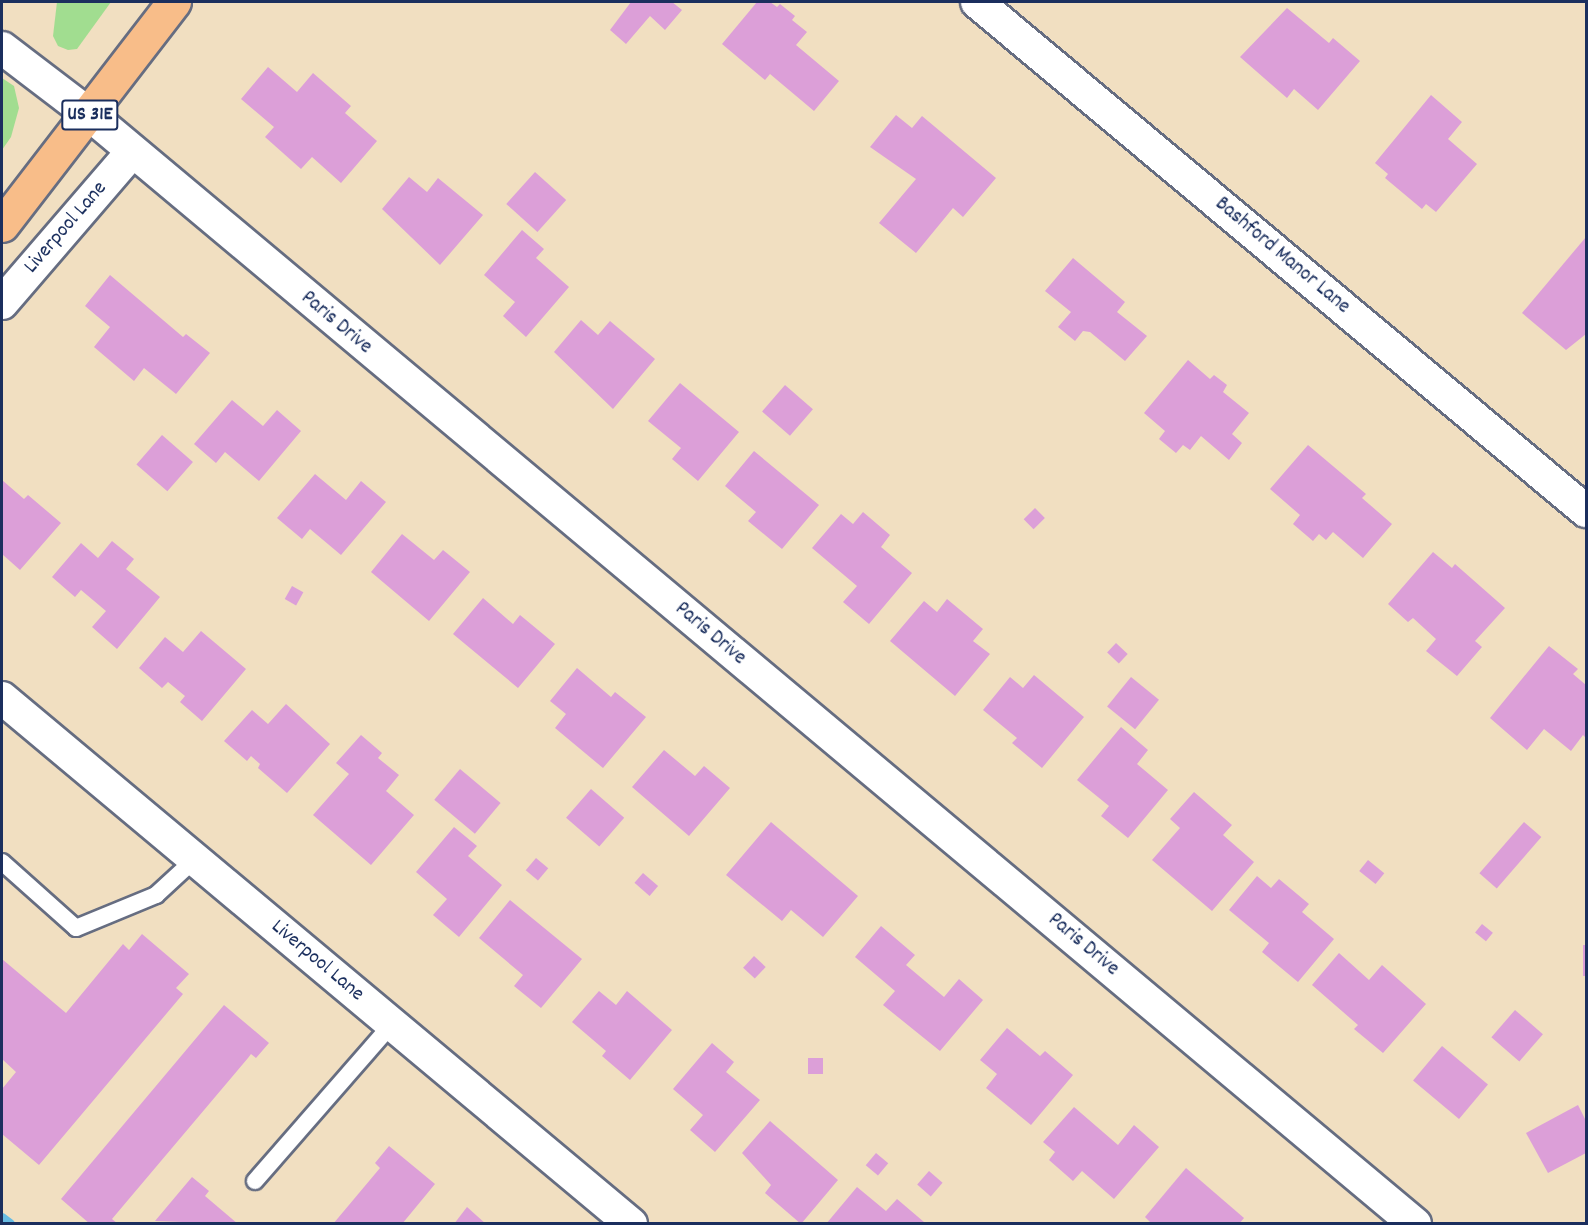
<!DOCTYPE html>
<style>
body{margin:0}
#map{position:relative;width:1588px;height:1225px;overflow:hidden;background:#f1dfc1;font-family:Dekko,sans-serif}
div>[style]{position:absolute}
[style*='--x']{left:calc(var(--x)*1px);top:calc(var(--y)*1px);width:calc(var(--w)*1px);rotate:calc(var(--a)*1deg)}
.green>*{inset:0;background:#a1dd90}
.stream>*{height:10px;margin:-5px;padding:0 5px;transform-origin:5px;border-radius:5px;background:#67bce3}
.building>*{inset:0;background:#dc9fd8;transform-origin:0 0}
.roads{filter:drop-shadow(2px 0 #666d81) drop-shadow(-2px 0 #666d81) drop-shadow(0 2px #666d81) drop-shadow(0 -2px #666d81)}
.service>*{height:16px;margin:-8px;padding:0 8px;transform-origin:8px;border-radius:8px;background:#fff}
.minor>*{height:32px;margin:-16px;padding:0 16px;transform-origin:16px;border-radius:16px;background:#fff}
.primary>*{height:33px;margin:-16.5px;padding:0 16.5px;transform-origin:16.5px;border-radius:16.5px;background:#f8bd89}
span{translate:-50% -50%;white-space:nowrap;text-align:center;line-height:1.15;-webkit-text-stroke:6px #fff;paint-order:stroke}
.shield-label span{padding:2px 4px;background:#fff;border:2px solid;border-radius:4px;-webkit-text-stroke-width:0}
.shield-label{font-size:20px;color:#1b2f5e;font-weight:700}
.street-label{font-size:21px;color:#1b2f5e}
.frame{position:absolute;inset:0;border:3px solid #1b2f5e;pointer-events:none}
</style>
<div id="map">
<div class="green">
<div style="clip-path:polygon(57px 2px,111px 2px,77px 49px,68px 50px,58px 46px,53px 36px)"></div>
<div style="clip-path:polygon(2px 78px,14px 86px,19px 108px,11px 137px,2px 150px)"></div>
</div>
<div class="stream">
<div style="--x:2;--y:1218;--w:10;--a:37"></div>
</div>
<div class="building">
<div style="clip-path:polygon(631px 2px,672px 2px,682px 10px,665px 30px,650px 16px,626px 44px,610px 30px)"></div>
<div style="clip-path:polygon(757px 2px,770px 2px,777px 7px,780px 4px,795px 16px,792px 20px,807px 32px,796px 45px,839px 81px,814px 111px,770px 74px,765px 80px,722px 44px)"></div>
<div style="clip-path:polygon(1287px 8px,1329px 43px,1333px 38px,1360px 61px,1318px 110px,1294px 89px,1287px 98px,1240px 57px)"></div>
<div style="clip-path:polygon(268px 67px,297px 92px,313px 73px,351px 106px,345px 113px,377px 141px,341px 183px,312px 157px,301px 169px,265px 137px,274px 127px,241px 99px)"></div>
<div style="clip-path:polygon(1431px 95px,1462px 122px,1448px 139px,1477px 164px,1436px 212px,1426px 204px,1422px 209px,1385px 178px,1388px 174px,1375px 163px)"></div>
<div style="clip-path:polygon(896px 115px,912px 128px,922px 116px,996px 178px,963px 217px,953px 208px,916px 253px,879px 223px,916px 179px,870px 147px)"></div>
<div style="left:535px;top:172px;width:42px;height:43px;rotate:42deg"></div>
<div style="clip-path:polygon(409px 177px,427px 192px,438px 178px,483px 215px,440px 265px,382px 209px)"></div>
<div style="clip-path:polygon(522px 230px,544px 249px,536px 258px,569px 287px,526px 337px,503px 316px,515px 302px,484px 275px)"></div>
<div style="clip-path:polygon(1586px 237px,1586px 334px,1566px 350px,1522px 313px)"></div>
<div style="clip-path:polygon(1073px 258px,1125px 302px,1117px 312px,1147px 336px,1125px 361px,1090px 332px,1083px 331px,1075px 341px,1058px 327px,1071px 312px,1045px 291px)"></div>
<div style="clip-path:polygon(110px 275px,183px 337px,186px 334px,210px 353px,176px 394px,144px 368px,134px 381px,94px 347px,110px 327px,85px 306px)"></div>
<div style="clip-path:polygon(581px 320px,598px 335px,610px 321px,655px 359px,613px 409px,554px 352px)"></div>
<div style="clip-path:polygon(1188px 360px,1210px 379px,1214px 375px,1227px 385px,1223px 392px,1249px 413px,1232px 434px,1242px 443px,1229px 460px,1201px 436px,1190px 450px,1183px 445px,1176px 453px,1159px 439px,1165px 431px,1144px 413px)"></div>
<div style="clip-path:polygon(680px 383px,739px 432px,698px 481px,672px 459px,681px 448px,648px 421px)"></div>
<div style="left:785px;top:385px;width:37px;height:35px;rotate:41deg"></div>
<div style="clip-path:polygon(232px 400px,263px 426px,277px 410px,301px 431px,259px 481px,225px 452px,216px 463px,194px 444px)"></div>
<div style="left:162px;top:435px;width:41px;height:39px;rotate:41deg"></div>
<div style="clip-path:polygon(1308px 445px,1366px 494px,1362px 498px,1392px 524px,1363px 558px,1333px 532px,1326px 540px,1319px 534px,1313px 541px,1293px 524px,1300px 515px,1270px 489px)"></div>
<div style="clip-path:polygon(754px 451px,819px 505px,782px 549px,748px 521px,756px 512px,725px 486px)"></div>
<div style="clip-path:polygon(315px 474px,346px 500px,361px 481px,386px 502px,341px 555px,310px 529px,302px 539px,277px 518px)"></div>
<div style="clip-path:polygon(2px 480px,24px 499px,28px 495px,61px 523px,20px 570px,2px 554px)"></div>
<div style="left:1035px;top:508px;width:14px;height:16px;rotate:45deg"></div>
<div style="clip-path:polygon(863px 512px,890px 535px,881px 547px,912px 573px,869px 624px,843px 602px,857px 586px,812px 548px,841px 514px,853px 524px)"></div>
<div style="clip-path:polygon(402px 534px,434px 560px,443px 550px,470px 572px,429px 621px,371px 572px)"></div>
<div style="clip-path:polygon(112px 541px,134px 559px,126px 569px,160px 597px,117px 649px,92px 627px,106px 611px,81px 590px,75px 597px,52px 577px,81px 543px,98px 558px)"></div>
<div style="clip-path:polygon(1433px 552px,1452px 568px,1455px 564px,1505px 608px,1475px 641px,1482px 647px,1457px 676px,1426px 651px,1436px 639px,1413px 618px,1408px 622px,1388px 604px)"></div>
<div style="left:292px;top:586px;width:13px;height:15px;rotate:29deg"></div>
<div style="clip-path:polygon(483px 598px,513px 624px,520px 615px,555px 644px,518px 688px,453px 634px)"></div>
<div style="clip-path:polygon(947px 599px,983px 629px,973px 641px,990px 654px,955px 696px,890px 641px,924px 601px,937px 612px)"></div>
<div style="clip-path:polygon(201px 631px,246px 669px,202px 721px,180px 702px,185px 696px,168px 682px,162px 688px,139px 668px,165px 637px,183px 652px)"></div>
<div style="left:1116px;top:643px;width:16px;height:13px;rotate:43deg"></div>
<div style="clip-path:polygon(1549px 646px,1578px 669px,1573px 674px,1586px 685px,1586px 738px,1583px 735px,1571px 751px,1544px 729px,1527px 750px,1490px 718px)"></div>
<div style="clip-path:polygon(577px 668px,611px 697px,615px 692px,646px 717px,603px 768px,555px 728px,566px 714px,550px 701px)"></div>
<div style="clip-path:polygon(1034px 675px,1084px 717px,1042px 768px,1012px 743px,1017px 738px,983px 710px,1010px 677px,1023px 688px)"></div>
<div style="left:1131px;top:677px;width:36px;height:38px;rotate:39deg"></div>
<div style="clip-path:polygon(286px 704px,330px 744px,287px 793px,258px 768px,260px 764px,251px 756px,247px 761px,224px 741px,252px 710px,268px 724px)"></div>
<div style="clip-path:polygon(1121px 727px,1148px 750px,1137px 764px,1168px 790px,1128px 838px,1101px 816px,1109px 806px,1077px 780px)"></div>
<div style="clip-path:polygon(361px 735px,382px 753px,378px 758px,399px 775px,386px 791px,414px 815px,371px 865px,313px 815px,349px 774px,336px 763px)"></div>
<div style="clip-path:polygon(664px 750px,695px 776px,704px 766px,730px 788px,689px 836px,632px 787px)"></div>
<div style="left:460px;top:769px;width:53px;height:40px;rotate:40deg"></div>
<div style="left:591px;top:789px;width:44px;height:38px;rotate:41deg"></div>
<div style="clip-path:polygon(1194px 792px,1232px 825px,1223px 835px,1254px 862px,1212px 911px,1152px 860px,1180px 828px,1170px 819px)"></div>
<div style="clip-path:polygon(771px 822px,858px 896px,823px 937px,791px 910px,782px 921px,726px 875px)"></div>
<div style="left:1524px;top:822px;width:23px;height:68px;rotate:41deg"></div>
<div style="clip-path:polygon(454px 827px,477px 846px,468px 856px,502px 885px,459px 937px,433px 915px,447px 899px,416px 872px)"></div>
<div style="left:536px;top:858px;width:16px;height:16px;rotate:40deg"></div>
<div style="left:1368px;top:860px;width:21px;height:14px;rotate:39deg"></div>
<div style="left:643px;top:873px;width:20px;height:13px;rotate:41deg"></div>
<div style="clip-path:polygon(1257px 876px,1271px 888px,1279px 879px,1309px 904px,1302px 912px,1334px 939px,1298px 982px,1262px 952px,1269px 943px,1229px 910px)"></div>
<div style="clip-path:polygon(510px 900px,582px 959px,541px 1008px,514px 986px,523px 975px,479px 938px)"></div>
<div style="left:1482px;top:924px;width:14px;height:11px;rotate:39deg"></div>
<div style="clip-path:polygon(881px 926px,915px 955px,906px 965px,944px 997px,959px 979px,983px 1000px,940px 1051px,883px 1005px,895px 991px,855px 957px)"></div>
<div style="clip-path:polygon(142px 934px,189px 974px,176px 988px,183px 994px,39px 1165px,2px 1134px,2px 1089px,16px 1072px,2px 1059px,2px 959px,66px 1013px,123px 944px,129px 950px)"></div>
<div style="left:1583px;top:945px;width:3px;height:31px"></div>
<div style="clip-path:polygon(1339px 953px,1369px 980px,1382px 965px,1426px 1004px,1383px 1053px,1354px 1029px,1358px 1025px,1312px 985px)"></div>
<div style="left:754px;top:956px;width:16px;height:16px;rotate:43deg"></div>
<div style="clip-path:polygon(599px 991px,616px 1005px,627px 991px,672px 1030px,630px 1080px,602px 1056px,606px 1051px,572px 1022px)"></div>
<div style="clip-path:polygon(224px 1005px,269px 1043px,256px 1058px,251px 1054px,248px 1058px,112px 1219px,118px 1224px,90px 1224px,61px 1199px)"></div>
<div style="left:1515px;top:1010px;width:37px;height:36px;rotate:41deg"></div>
<div style="clip-path:polygon(1007px 1028px,1040px 1056px,1045px 1051px,1073px 1075px,1031px 1125px,986px 1088px,997px 1074px,980px 1060px)"></div>
<div style="clip-path:polygon(712px 1043px,734px 1062px,726px 1072px,760px 1100px,715px 1152px,690px 1130px,703px 1115px,673px 1089px)"></div>
<div style="left:1442px;top:1046px;width:60px;height:45px;rotate:40deg"></div>
<div style="left:808px;top:1058px;width:15px;height:16px"></div>
<div style="clip-path:polygon(1578px 1105px,1586px 1121px,1586px 1153px,1548px 1173px,1526px 1133px)"></div>
<div style="clip-path:polygon(1074px 1107px,1118px 1145px,1134px 1125px,1159px 1147px,1114px 1199px,1082px 1171px,1073px 1181px,1049px 1160px,1055px 1152px,1043px 1142px)"></div>
<div style="clip-path:polygon(770px 1121px,838px 1180px,801px 1224px,765px 1193px,771px 1185px,742px 1153px)"></div>
<div style="clip-path:polygon(389px 1146px,435px 1184px,402px 1224px,333px 1224px,380px 1168px,375px 1163px)"></div>
<div style="left:876px;top:1153px;width:16px;height:16px;rotate:40deg"></div>
<div style="clip-path:polygon(1186px 1168px,1244px 1218px,1239px 1224px,1152px 1224px,1145px 1217px)"></div>
<div style="left:929px;top:1171px;width:18px;height:18px;rotate:41deg"></div>
<div style="clip-path:polygon(192px 1177px,209px 1191px,205px 1196px,238px 1224px,155px 1221px)"></div>
<div style="clip-path:polygon(857px 1187px,886px 1211px,897px 1199px,924px 1222px,826px 1224px)"></div>
<div style="clip-path:polygon(467px 1207px,486px 1224px,454px 1224px)"></div>
</div>
<div class="roads">
<div class="service">
<div style="--x:2;--y:862;--w:99;--a:41.7"></div>
<div style="--x:76;--y:928;--w:87;--a:-22.4"></div>
<div style="--x:156;--y:895;--w:53;--a:-42.7"></div>
<div style="--x:255;--y:1181;--w:208;--a:-48.9"></div>
</div>
<div class="minor">
<div style="--x:977;--y:2;--w:794;--a:39.89"></div>
<div style="--x:2;--y:48;--w:111;--a:37.3"></div>
<div style="--x:90;--y:115;--w:1728;--a:39.93"></div>
<div style="--x:2;--y:303;--w:198;--a:-49.3"></div>
<div style="--x:2;--y:698;--w:820;--a:39.9"></div>
</div>
<div class="primary">
<div style="--x:2;--y:225;--w:282;--a:-52.4"></div>
</div>
</div>
<div class="shield-label">
<span style="left:90px;top:115px">US 31E</span>
</div>
<div class="street-label">
<span style="left:66px;top:228px;rotate:-49deg">Liverpool Lane</span>
<span style="left:1282px;top:256px;rotate:40deg">Bashford Manor Lane</span>
<span style="left:336px;top:323px;rotate:40deg">Paris Drive</span>
<span style="left:710px;top:634px;rotate:40deg">Paris Drive</span>
<span style="left:1083px;top:945px;rotate:40deg">Paris Drive</span>
<span style="left:317px;top:961px;rotate:40deg">Liverpool Lane</span>
</div>
<div class="frame"></div>
</div>
